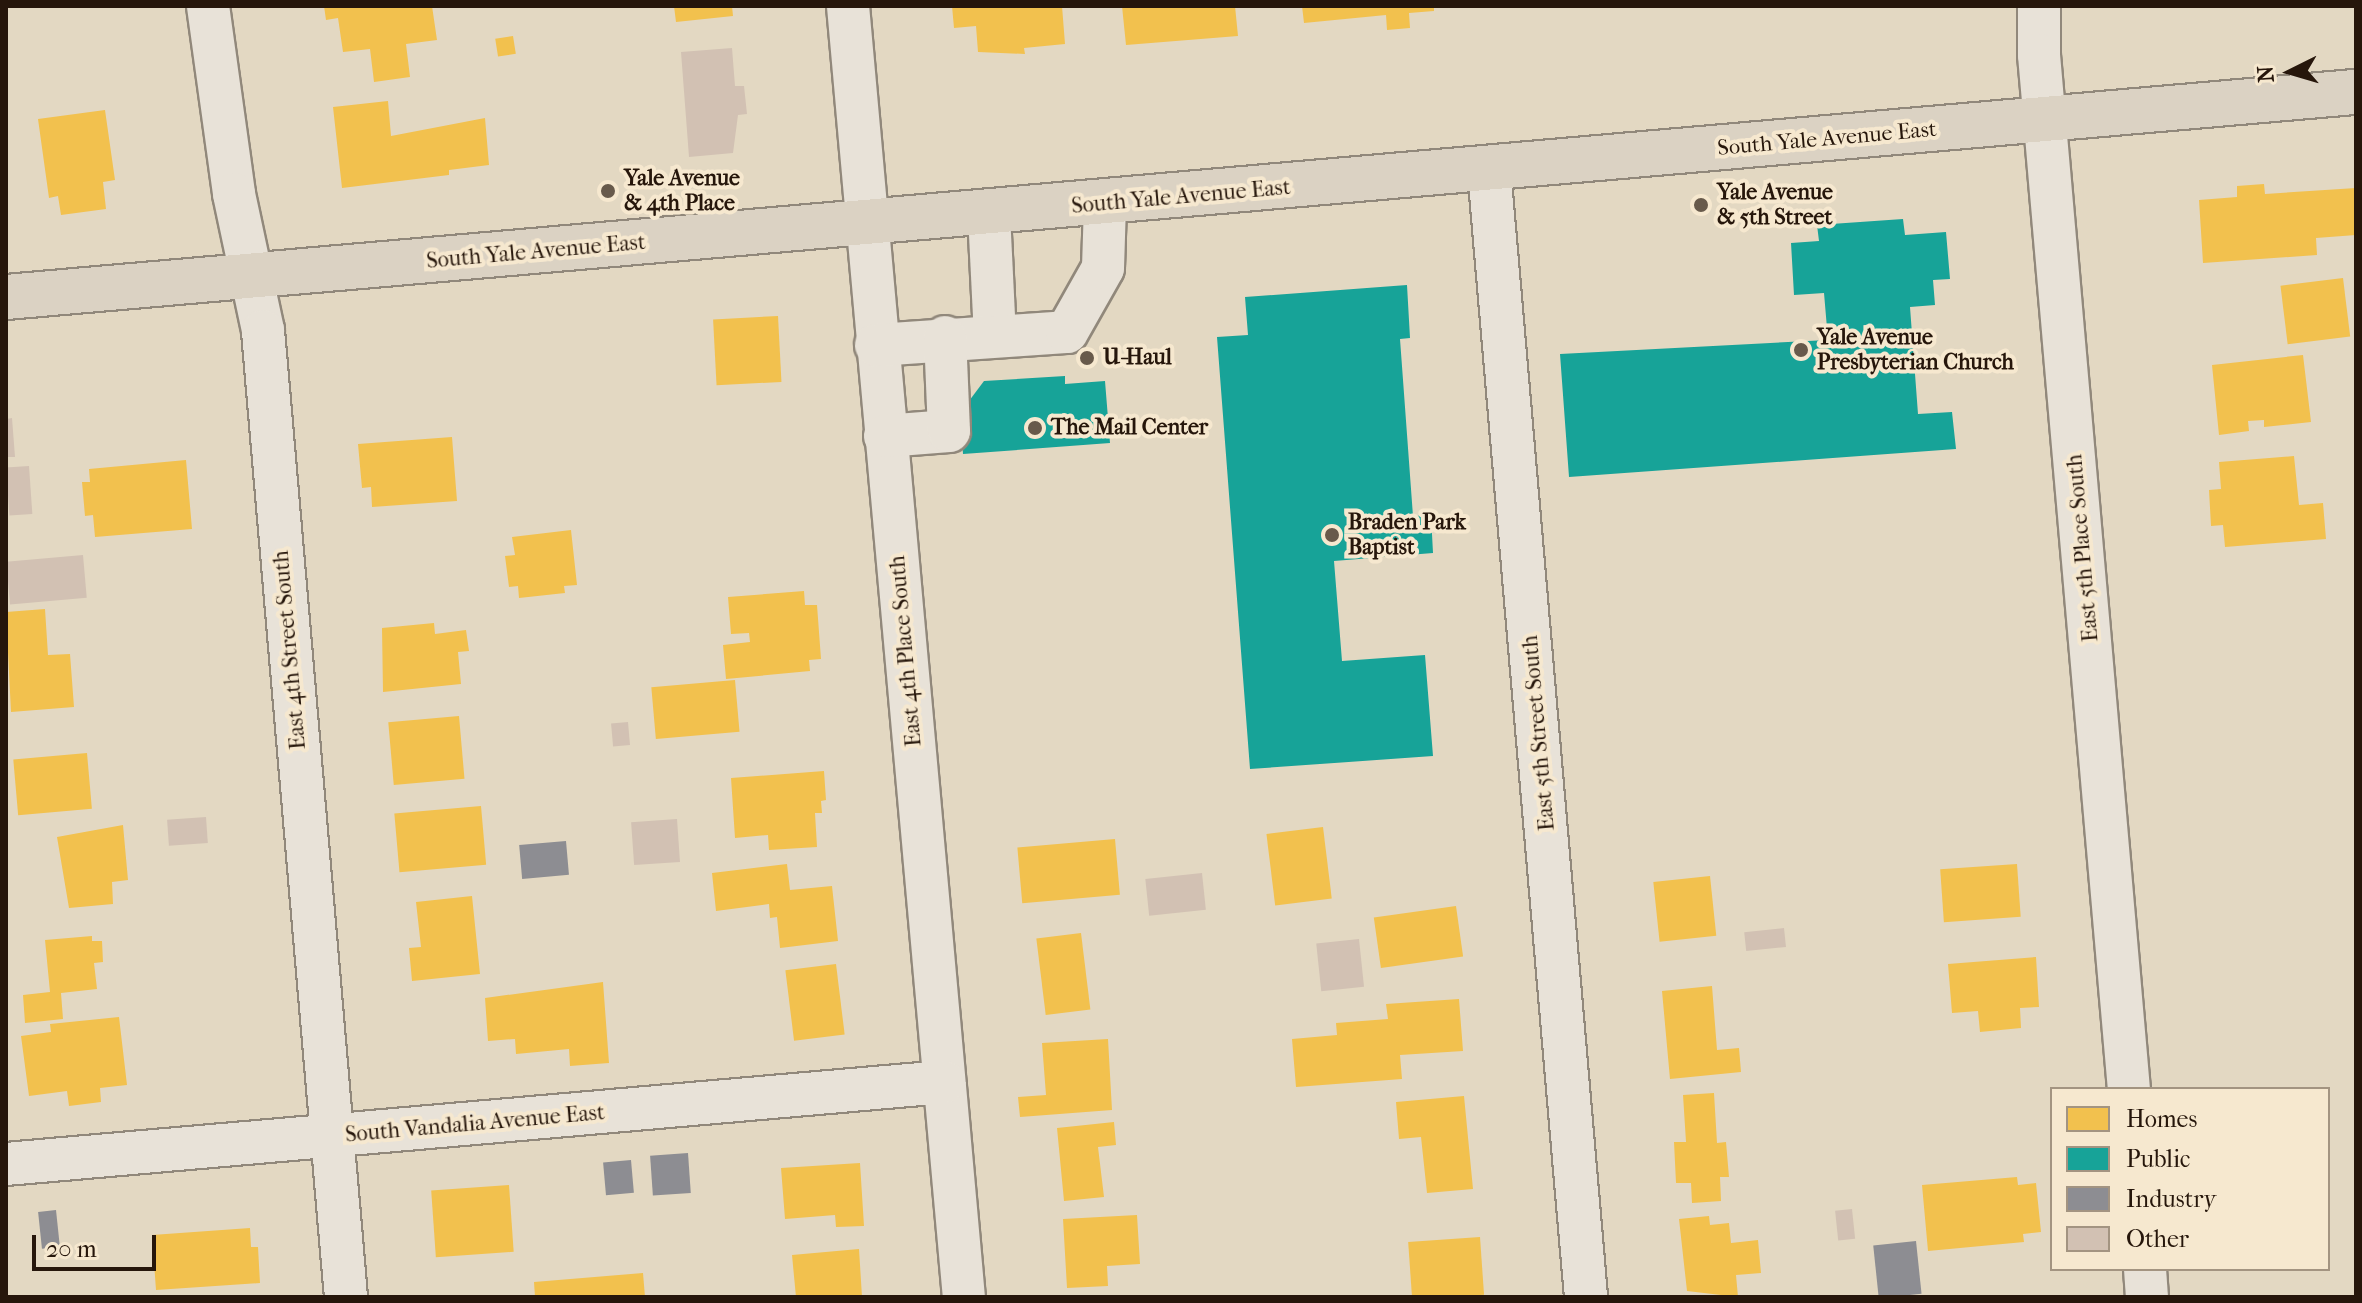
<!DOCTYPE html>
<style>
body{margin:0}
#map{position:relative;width:2362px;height:1303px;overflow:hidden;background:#e3d8c2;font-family:"IM FELL French Canon",serif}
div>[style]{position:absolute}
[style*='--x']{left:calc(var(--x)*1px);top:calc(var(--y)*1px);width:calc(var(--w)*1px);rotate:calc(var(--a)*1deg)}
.homes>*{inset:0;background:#f2c14e;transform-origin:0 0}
.public>*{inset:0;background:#17a398}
.industry>*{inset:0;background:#8d8d92;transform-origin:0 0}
.building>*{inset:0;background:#d2c1b3;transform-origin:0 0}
.roads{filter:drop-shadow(2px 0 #91887b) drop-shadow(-2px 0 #91887b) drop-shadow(0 2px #91887b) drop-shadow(0 -2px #91887b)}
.minor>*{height:42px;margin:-21px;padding:0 21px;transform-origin:21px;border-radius:21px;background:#e8e2d8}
.major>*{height:44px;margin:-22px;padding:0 22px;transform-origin:22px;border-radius:22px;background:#dbd2c3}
.dots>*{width:22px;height:22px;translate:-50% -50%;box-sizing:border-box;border:4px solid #f6e8cf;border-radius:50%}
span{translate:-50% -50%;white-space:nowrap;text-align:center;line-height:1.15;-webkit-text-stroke:8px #f6e8cf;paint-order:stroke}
.street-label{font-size:22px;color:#26160b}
.poi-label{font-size:22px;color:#26160b;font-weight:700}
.left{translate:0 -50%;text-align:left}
.frame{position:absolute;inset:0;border:8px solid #26160b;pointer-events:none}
.legend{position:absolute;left:2050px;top:1087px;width:280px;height:184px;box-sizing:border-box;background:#f6e8cf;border:2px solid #a39481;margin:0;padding:10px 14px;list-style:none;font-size:24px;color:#26160b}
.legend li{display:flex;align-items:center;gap:16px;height:40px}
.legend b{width:40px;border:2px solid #a39481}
.north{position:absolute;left:2250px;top:32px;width:80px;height:80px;-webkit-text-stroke:6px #f6e8cf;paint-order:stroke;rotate:265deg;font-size:22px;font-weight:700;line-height:32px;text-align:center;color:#26160b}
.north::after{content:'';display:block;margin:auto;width:28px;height:36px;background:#26160b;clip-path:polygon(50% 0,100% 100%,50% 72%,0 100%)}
.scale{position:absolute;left:32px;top:1235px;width:124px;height:36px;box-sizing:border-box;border:4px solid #26160b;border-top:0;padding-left:10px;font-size:24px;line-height:28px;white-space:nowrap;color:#26160b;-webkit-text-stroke:6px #f6e8cf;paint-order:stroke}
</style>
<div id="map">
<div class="homes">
<div style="clip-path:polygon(324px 6px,432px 6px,437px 40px,406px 44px,410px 77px,374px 82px,370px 49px,343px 52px,338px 18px,326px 20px)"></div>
<div style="clip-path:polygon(674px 6px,732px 6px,733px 16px,676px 22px)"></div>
<div style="clip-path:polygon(952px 6px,1062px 6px,1065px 44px,1024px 48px,1025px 54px,978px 52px,976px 26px,954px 28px)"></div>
<div style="clip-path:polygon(1122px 6px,1235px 6px,1238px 36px,1126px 45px)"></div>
<div style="clip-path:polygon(1302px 6px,1434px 6px,1434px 11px,1409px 13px,1410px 28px,1387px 30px,1386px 15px,1304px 23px)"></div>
<div style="left:513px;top:36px;width:18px;height:18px;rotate:81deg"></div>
<div style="clip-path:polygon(388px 101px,391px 136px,485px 118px,489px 165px,449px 170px,449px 175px,342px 188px,333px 107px)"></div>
<div style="clip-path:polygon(105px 110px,115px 180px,103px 182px,106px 209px,61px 215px,58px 196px,49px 198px,38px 119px)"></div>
<div style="clip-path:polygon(2264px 184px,2265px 194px,2356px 188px,2356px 235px,2316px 238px,2317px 255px,2203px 263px,2199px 200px,2237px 197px,2237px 186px)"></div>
<div style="left:2343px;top:278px;width:59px;height:63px;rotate:83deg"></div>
<div style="left:778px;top:316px;width:66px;height:65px;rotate:87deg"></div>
<div style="clip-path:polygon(2303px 355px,2311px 422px,2264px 427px,2264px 420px,2248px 421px,2249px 431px,2219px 435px,2212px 365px)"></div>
<div style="clip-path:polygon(452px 437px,457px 501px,372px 507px,371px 487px,362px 488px,358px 444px)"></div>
<div style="clip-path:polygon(2294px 456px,2299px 505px,2323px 503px,2326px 539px,2225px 547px,2223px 525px,2211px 526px,2209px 490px,2221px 489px,2219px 462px)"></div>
<div style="clip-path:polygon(186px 460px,192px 529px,95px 537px,93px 515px,85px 516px,82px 482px,90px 482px,89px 469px)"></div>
<div style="clip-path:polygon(571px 530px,577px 585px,564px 586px,565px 593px,519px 598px,518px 586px,509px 587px,505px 556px,515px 555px,512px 537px)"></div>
<div style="clip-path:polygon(804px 591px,805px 605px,817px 605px,821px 659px,809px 660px,810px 671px,726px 679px,723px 645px,750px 642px,749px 633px,731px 634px,728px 597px)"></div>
<div style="clip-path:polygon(45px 609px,48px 655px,70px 654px,74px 707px,11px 712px,6px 612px)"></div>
<div style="clip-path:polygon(434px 623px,435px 634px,466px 630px,469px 651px,458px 652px,461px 684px,383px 692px,382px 628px)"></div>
<div style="left:735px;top:680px;width:52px;height:84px;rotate:85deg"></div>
<div style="left:459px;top:716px;width:63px;height:71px;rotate:85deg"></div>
<div style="left:87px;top:753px;width:56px;height:74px;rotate:85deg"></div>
<div style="clip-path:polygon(824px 771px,826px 800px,821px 801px,822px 813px,815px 813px,817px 847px,769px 850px,768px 835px,735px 838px,731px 778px)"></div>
<div style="left:481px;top:806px;width:59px;height:87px;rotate:85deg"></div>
<div style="clip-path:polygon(123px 825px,128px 880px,112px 882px,113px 904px,69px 908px,57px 837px)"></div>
<div style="left:1323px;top:827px;width:72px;height:57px;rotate:83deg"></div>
<div style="left:1115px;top:839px;width:56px;height:98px;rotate:85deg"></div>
<div style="clip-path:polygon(787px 864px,790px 890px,832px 886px,838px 941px,780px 948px,777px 917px,770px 918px,769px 904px,716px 911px,712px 873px)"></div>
<div style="left:2017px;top:864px;width:53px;height:77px;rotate:86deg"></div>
<div style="left:1710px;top:876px;width:60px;height:57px;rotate:84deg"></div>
<div style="clip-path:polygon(472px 896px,480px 974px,412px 981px,409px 948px,421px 947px,416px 902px)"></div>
<div style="left:1456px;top:906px;width:51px;height:83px;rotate:82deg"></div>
<div style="left:1081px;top:933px;width:77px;height:45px;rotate:83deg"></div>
<div style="clip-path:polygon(92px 936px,92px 941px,102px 941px,103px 962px,94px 963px,97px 989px,61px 993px,63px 1019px,25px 1023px,23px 995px,50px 992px,45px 940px)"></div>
<div style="clip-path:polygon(2036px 957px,2039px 1007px,2020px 1008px,2021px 1028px,1980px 1032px,1978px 1011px,1952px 1013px,1948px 964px)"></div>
<div style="left:836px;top:964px;width:71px;height:51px;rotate:83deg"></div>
<div style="clip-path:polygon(603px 982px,609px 1063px,570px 1066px,569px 1049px,516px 1054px,515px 1039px,488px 1041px,485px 998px)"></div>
<div style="clip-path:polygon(1712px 986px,1717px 1050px,1739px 1048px,1741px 1072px,1670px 1079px,1662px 991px)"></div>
<div style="clip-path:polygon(1459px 999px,1463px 1051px,1400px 1055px,1402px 1079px,1296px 1087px,1292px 1039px,1337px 1035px,1336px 1023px,1388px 1019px,1386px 1004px)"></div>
<div style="clip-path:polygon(119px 1017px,127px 1085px,100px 1088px,101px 1102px,69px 1106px,67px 1091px,29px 1096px,21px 1036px,51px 1032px,50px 1024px)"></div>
<div style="clip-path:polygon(1108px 1039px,1112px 1110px,1020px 1117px,1018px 1097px,1046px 1095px,1042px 1043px)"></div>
<div style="clip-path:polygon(1714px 1093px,1717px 1143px,1726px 1142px,1729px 1177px,1720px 1177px,1721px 1201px,1692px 1203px,1691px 1183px,1676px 1183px,1674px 1142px,1686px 1142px,1683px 1095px)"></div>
<div style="clip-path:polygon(1464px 1096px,1473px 1189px,1427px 1193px,1421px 1137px,1399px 1139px,1396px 1102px)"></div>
<div style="clip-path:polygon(1114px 1122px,1116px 1145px,1098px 1147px,1104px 1197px,1064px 1201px,1057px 1128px)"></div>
<div style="clip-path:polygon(860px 1163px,864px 1226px,836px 1227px,835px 1215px,785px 1219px,781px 1168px)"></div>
<div style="clip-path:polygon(2017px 1177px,2018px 1185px,2036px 1183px,2041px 1232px,2023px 1234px,2024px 1242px,1928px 1251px,1922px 1185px)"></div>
<div style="left:509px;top:1185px;width:67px;height:78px;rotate:86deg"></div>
<div style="clip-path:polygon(1137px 1215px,1140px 1264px,1107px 1266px,1108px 1286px,1067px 1288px,1063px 1219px)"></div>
<div style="clip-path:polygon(1709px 1216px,1710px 1225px,1729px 1223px,1731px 1243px,1758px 1240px,1761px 1273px,1736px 1275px,1738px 1297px,1687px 1291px,1679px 1219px)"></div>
<div style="clip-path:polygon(250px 1228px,251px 1247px,258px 1247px,260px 1283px,156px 1290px,152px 1235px)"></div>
<div style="left:1480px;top:1237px;width:58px;height:72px;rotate:86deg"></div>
<div style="clip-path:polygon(859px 1249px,862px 1297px,796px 1297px,792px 1255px)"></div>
<div style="clip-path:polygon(643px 1273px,645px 1297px,535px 1297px,534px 1282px)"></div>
</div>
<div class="public">
<div style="clip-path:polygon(1903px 219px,1905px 235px,1946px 232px,1950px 279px,1933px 280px,1935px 305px,1910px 307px,1918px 414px,1952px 412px,1956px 449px,1569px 477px,1560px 354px,1828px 340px,1824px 293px,1794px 295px,1791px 243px,1819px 241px,1817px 225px)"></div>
<div style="clip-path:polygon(1407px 285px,1410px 338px,1400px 339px,1413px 516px,1431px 515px,1433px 553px,1334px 561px,1342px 661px,1425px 655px,1433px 756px,1250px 769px,1217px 337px,1248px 335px,1245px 297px)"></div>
<div style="clip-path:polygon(1065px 376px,1065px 384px,1105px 381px,1110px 443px,963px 454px,960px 413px,984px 381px)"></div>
</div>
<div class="industry">
<div style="left:566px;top:841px;width:34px;height:47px;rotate:85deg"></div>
<div style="left:688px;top:1153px;width:40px;height:38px;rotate:86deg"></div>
<div style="left:631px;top:1160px;width:33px;height:28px;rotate:85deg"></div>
<div style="left:56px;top:1210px;width:37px;height:18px;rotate:84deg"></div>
<div style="left:1916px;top:1241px;width:53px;height:43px;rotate:84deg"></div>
</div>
<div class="building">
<div style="clip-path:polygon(732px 48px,735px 86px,744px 86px,747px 114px,738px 115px,733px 153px,689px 157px,681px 52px)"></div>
<div style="clip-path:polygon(12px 418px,15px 457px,6px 457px,6px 419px)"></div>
<div style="left:29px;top:466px;width:48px;height:23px;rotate:86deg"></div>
<div style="left:83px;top:555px;width:43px;height:77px;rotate:85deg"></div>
<div style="left:628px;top:722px;width:23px;height:17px;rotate:85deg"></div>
<div style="left:206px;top:817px;width:26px;height:39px;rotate:86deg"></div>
<div style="left:677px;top:819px;width:43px;height:46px;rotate:86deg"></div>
<div style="left:1202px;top:873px;width:37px;height:57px;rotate:84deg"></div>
<div style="left:1784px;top:928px;width:19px;height:40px;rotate:84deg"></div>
<div style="left:1359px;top:939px;width:48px;height:43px;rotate:84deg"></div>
<div style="left:1852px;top:1209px;width:30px;height:17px;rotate:84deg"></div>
</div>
<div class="roads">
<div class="minor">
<div style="--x:208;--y:6;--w:190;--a:82.1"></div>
<div style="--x:234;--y:194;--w:140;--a:78"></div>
<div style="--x:263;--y:331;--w:970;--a:85.09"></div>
<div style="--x:848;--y:6;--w:1296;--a:84.87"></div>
<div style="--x:2039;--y:6;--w:49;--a:90"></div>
<div style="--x:2039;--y:55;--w:1038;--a:85.03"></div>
<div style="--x:1489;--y:170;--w:1131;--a:85.08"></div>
<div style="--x:989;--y:214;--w:121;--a:87.2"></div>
<div style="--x:876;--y:345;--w:191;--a:-3.9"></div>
<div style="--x:1067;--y:332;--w:73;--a:-60.6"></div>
<div style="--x:1103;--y:268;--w:65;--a:-88.2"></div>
<div style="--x:885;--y:436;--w:64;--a:-4.5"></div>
<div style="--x:949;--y:431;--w:94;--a:-92.4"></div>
<div style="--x:6;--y:1164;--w:942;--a:-5"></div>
<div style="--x:2145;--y:1269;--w:28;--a:86"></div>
</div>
<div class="major">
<div style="--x:6;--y:297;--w:2359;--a:-4.99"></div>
</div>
</div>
<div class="dots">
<div style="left:608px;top:191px;background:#685a4b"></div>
<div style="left:1701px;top:205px;background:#685a4b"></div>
<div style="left:1801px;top:350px;background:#685a4b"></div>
<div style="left:1087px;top:358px;background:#685a4b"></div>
<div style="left:1035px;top:428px;background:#685a4b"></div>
<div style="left:1332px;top:535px;background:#685a4b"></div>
</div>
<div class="street-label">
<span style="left:1827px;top:139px;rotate:-5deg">South Yale Avenue East</span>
<span style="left:1181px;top:197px;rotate:-5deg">South Yale Avenue East</span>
<span style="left:536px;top:252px;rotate:-5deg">South Yale Avenue East</span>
<span style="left:2083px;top:548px;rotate:-95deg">East 5th Place South</span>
<span style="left:290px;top:650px;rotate:-95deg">East 4th Street South</span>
<span style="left:906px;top:651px;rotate:-95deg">East 4th Place South</span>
<span style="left:1539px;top:733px;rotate:-95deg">East 5th Street South</span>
<span style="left:475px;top:1124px;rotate:-5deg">South Vandalia Avenue East</span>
</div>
<div class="poi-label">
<span class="left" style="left:624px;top:191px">Yale Avenue<br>&amp; 4th Place</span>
<span class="left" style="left:1717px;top:205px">Yale Avenue<br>&amp; 5th Street</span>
<span class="left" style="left:1817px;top:350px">Yale Avenue<br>Presbyterian Church</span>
<span class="left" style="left:1103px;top:358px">U-Haul</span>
<span class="left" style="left:1051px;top:428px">The Mail Center</span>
<span class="left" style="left:1348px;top:535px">Braden Park<br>Baptist</span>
</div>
<div class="frame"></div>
<ul class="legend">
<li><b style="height:22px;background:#f2c14e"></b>Homes</li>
<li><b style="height:22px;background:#17a398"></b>Public</li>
<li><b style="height:22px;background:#8d8d92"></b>Industry</li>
<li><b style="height:22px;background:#d2c1b3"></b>Other</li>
</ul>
<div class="north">N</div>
<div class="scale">20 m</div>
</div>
